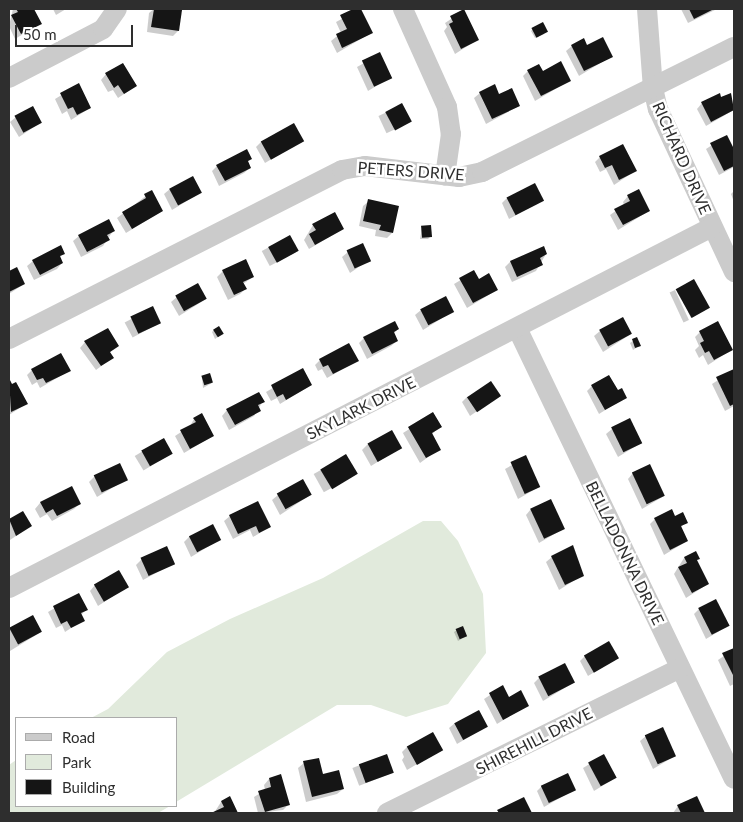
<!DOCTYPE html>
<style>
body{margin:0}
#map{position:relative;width:743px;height:822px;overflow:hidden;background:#fff;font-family:Lato,sans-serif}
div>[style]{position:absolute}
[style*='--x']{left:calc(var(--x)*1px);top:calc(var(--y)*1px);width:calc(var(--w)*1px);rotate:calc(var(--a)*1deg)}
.green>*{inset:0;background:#e1eadc}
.shadow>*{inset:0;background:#0003;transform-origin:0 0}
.building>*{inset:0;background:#151515;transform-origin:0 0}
.minor>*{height:20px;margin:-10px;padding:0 10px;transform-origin:10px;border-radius:10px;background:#cbcbcb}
span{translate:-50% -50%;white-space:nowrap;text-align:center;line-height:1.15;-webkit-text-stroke:5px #fff;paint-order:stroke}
.street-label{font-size:16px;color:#2e2e2e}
.frame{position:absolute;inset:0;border:10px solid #2e2e2e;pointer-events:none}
.legend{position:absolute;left:15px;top:717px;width:162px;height:90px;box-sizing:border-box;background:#fff;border:1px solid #ababab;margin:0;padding:6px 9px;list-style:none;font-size:15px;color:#2e2e2e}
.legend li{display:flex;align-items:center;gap:10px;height:25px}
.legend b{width:25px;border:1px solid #ababab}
.scale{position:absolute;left:15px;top:25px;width:118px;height:22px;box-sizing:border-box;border:2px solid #2e2e2e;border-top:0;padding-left:6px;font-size:15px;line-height:18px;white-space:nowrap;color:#2e2e2e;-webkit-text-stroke:4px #fff;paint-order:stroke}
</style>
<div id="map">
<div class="green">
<div style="clip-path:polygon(423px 521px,441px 521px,458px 541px,483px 594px,486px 653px,448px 704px,406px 717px,371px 705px,337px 705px,176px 802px,176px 718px,91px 718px,108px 709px,167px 652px,230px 619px,323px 578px)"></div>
<div style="clip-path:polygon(16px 760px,16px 806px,170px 806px,158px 813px,9px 813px,9px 765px)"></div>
</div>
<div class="shadow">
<div style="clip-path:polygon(13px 9px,33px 9px,40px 24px,15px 39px,9px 26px)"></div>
<div style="clip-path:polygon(53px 9px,66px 9px,56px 15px)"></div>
<div style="clip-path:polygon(154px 9px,181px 11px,178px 31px,173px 36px,147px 32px,149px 13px)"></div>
<div style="clip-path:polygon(360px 9px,371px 33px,337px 53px,331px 41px,341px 33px,336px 22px)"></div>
<div style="clip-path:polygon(681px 9px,717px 9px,688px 23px)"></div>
<div style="clip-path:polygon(463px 11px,477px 40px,455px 54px,444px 31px,447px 27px,445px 23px)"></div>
<div style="clip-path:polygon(533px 29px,544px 34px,535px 38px,531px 31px)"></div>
<div style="clip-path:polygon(572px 46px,587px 46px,612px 56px,579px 76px,566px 51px)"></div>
<div style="clip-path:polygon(380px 54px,391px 77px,368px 91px,357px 67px)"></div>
<div style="clip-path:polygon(528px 71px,542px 72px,569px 81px,535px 101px,523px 76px)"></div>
<div style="clip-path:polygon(106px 74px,136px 86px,118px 98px,113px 90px,108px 92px,101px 80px)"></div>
<div style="clip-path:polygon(78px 85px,90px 108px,71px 120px,67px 111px,62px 114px,55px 99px)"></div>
<div style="clip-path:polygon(480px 93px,499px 95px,519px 106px,486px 124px,474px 98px)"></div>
<div style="clip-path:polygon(731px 94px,734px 110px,706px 126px,697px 109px,702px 103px)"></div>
<div style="left:402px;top:105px;width:19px;height:26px;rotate:65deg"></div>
<div style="clip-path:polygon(16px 117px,40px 123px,19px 137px,10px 122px)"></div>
<div style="clip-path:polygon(726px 136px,734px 152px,734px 167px,719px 175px,706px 149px)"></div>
<div style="clip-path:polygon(302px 141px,265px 163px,256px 147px,261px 142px)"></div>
<div style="clip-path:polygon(600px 157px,635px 171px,614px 185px,606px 169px,600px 172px,595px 162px)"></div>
<div style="clip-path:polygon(251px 158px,247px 162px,250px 168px,244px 173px,219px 186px,212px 171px,217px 166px)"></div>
<div style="clip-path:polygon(170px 189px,200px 193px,172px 210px,164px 194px)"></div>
<div style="clip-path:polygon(734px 191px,734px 202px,731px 194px)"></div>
<div style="clip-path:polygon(151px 192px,162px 211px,126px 233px,117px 218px)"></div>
<div style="clip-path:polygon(628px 196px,649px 211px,618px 230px,610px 215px,624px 205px,623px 202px)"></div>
<div style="clip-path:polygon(507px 198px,542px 201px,509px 219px,502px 203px)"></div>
<div style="clip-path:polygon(369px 201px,392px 233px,387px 238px,375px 236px,376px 230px,359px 226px,363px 206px)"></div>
<div style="clip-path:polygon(313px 225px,343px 229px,309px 249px,304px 240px)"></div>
<div style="clip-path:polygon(422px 228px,431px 236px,428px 239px,420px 239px)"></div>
<div style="clip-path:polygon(113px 231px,103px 246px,81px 257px,73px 241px,79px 236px)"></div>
<div style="left:290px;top:236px;width:17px;height:32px;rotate:62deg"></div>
<div style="clip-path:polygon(348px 252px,369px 260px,350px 273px,342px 257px)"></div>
<div style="clip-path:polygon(63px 254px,59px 258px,62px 263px,57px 269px,34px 280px,27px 266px,33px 261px)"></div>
<div style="clip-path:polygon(546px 254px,536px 271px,512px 282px,505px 267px,510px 262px)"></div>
<div style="clip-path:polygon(16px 268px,24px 284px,9px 294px,9px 272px)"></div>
<div style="clip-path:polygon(223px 271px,253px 277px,243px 284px,245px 289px,240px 294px,228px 300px,217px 277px)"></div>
<div style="clip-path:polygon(474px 272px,478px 281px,497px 290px,467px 308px,454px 284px)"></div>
<div style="clip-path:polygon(677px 289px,709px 307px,691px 318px)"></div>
<div style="left:675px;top:290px;width:33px;height:6px;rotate:65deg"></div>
<div style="clip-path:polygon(177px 297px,206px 299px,179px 316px,171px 302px)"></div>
<div style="left:152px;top:308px;width:17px;height:31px;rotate:62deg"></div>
<div style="clip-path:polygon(421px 310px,452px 312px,423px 330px,415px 315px)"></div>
<div style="clip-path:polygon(398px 329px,393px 334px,397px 341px,391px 346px,367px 359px,359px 343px,364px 338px)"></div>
<div style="clip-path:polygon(214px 330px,222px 334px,215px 339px,212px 332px)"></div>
<div style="clip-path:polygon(600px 331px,631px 334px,603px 352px,594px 336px)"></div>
<div style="clip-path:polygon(700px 332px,731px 350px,708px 365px,703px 355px,699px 358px,695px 350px,699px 346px,695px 337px)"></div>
<div style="clip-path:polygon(636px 339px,639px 346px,633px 350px,630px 343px)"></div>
<div style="clip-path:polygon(85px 342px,117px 346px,109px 353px,112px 358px,96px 370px,80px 348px)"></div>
<div style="clip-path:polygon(320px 360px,357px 361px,327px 378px,322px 369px,318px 371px,315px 365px)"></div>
<div style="clip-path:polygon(32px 370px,69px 371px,40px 388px,37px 382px,32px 385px,27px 375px)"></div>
<div style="clip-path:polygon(303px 370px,311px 385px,280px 404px,277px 398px,271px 401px,266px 392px)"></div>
<div style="clip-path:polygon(734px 370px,734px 406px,725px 411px,712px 384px)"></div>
<div style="clip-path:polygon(202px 377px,212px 383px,203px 388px)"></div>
<div style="clip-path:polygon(9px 382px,26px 404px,9px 415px)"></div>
<div style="clip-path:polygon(592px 386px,617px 392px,626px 397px,599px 414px,587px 391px)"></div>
<div style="clip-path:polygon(499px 396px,470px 416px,462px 402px,467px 397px)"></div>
<div style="clip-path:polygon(263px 401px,254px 416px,229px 430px,222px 416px,227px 410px)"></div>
<div style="clip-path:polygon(433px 414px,440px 427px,431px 435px,439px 449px,420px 463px,403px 433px)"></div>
<div style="clip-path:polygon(194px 419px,213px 436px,184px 453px,175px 436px,190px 426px)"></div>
<div style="clip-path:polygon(612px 429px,641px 443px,618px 457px,606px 434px)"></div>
<div style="left:163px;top:439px;width:17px;height:33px;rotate:59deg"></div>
<div style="clip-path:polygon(368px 444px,400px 448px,371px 466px,362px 450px)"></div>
<div style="left:346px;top:456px;width:21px;height:37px;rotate:61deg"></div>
<div style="clip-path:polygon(526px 457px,539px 487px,518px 499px,505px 469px)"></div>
<div style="clip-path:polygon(633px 473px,664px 496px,642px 509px,628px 479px)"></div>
<div style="clip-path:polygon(95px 476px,127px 479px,97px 497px,89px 482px)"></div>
<div style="clip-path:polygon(71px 487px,80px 503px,74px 509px,52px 521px,47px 514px,40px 518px,35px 509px,40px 503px)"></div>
<div style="clip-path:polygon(278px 495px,310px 495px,280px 515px,272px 500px)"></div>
<div style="clip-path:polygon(531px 509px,563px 529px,539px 543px,526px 515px)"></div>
<div style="clip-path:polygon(23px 512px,31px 526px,10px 540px,9px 520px)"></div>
<div style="clip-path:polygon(230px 516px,270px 527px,253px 537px,250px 530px,233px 539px,224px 521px)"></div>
<div style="clip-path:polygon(674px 518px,686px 522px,680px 528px,687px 541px,664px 555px,650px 524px,655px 519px)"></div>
<div style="clip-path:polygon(189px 537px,219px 540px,191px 557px,184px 542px)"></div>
<div style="clip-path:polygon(695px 553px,696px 561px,708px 584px,686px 598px,674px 574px,684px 558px)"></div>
<div style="clip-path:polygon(552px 557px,583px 575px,559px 590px,546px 562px)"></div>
<div style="clip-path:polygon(142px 559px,173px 564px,143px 580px,136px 565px)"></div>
<div style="clip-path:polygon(95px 585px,127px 587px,98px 606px,90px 591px)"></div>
<div style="clip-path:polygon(79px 594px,86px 610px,81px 615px,83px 620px,65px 632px,62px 625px,56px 628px,48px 612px)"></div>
<div style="clip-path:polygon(699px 609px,728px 626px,706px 639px,694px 614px)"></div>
<div style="clip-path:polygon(33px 616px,41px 632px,10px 651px,9px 629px)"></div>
<div style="clip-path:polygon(457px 630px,466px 636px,458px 641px,454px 632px)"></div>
<div style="clip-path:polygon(734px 649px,734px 684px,730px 686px,718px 660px)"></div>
<div style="clip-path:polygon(585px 656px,617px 658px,588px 676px,580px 661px)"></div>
<div style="clip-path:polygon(539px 678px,573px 683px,543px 701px,534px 683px)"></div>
<div style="clip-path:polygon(502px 687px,508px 699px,528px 705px,497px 724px,484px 699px)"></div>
<div style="clip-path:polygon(455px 723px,486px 727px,457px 744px,449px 728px)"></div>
<div style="clip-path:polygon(646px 736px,675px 756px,653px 769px,640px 741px)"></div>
<div style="clip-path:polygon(407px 747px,441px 750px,407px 770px,402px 760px,404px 757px,402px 752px)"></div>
<div style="left:386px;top:755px;width:19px;height:36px;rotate:69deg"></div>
<div style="clip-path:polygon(604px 755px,615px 778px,594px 791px,583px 768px)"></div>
<div style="clip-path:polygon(304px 763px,343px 789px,337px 794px,306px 802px,298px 768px)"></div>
<div style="clip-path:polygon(269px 779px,289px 804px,283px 810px,258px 813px,254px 797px,265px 790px,264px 785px)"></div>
<div style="clip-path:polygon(542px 786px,574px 790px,544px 807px,537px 791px)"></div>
<div style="clip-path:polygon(229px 798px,236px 813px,214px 813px,221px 802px)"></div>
<div style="clip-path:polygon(696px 798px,703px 813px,673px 813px,678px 806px)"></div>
</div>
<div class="building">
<div style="clip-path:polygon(16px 9px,34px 9px,42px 24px,21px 34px,11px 15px,18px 12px)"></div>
<div style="clip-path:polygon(154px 9px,182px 10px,179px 31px,151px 27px)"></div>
<div style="clip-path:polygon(353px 9px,361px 9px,373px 33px,342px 48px,336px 34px,347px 29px,340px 15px)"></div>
<div style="clip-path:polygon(464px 9px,479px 40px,461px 49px,449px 24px,453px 22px,450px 16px)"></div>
<div style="clip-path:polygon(689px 9px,714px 9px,694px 19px)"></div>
<div style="left:543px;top:22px;width:11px;height:13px;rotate:63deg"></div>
<div style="clip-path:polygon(603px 37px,613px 57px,584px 71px,571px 45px,584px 38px,587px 45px)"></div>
<div style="left:380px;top:52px;width:29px;height:20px;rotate:65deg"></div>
<div style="clip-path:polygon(561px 61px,571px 81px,541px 96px,527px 70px,539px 64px,543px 71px)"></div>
<div style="clip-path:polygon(123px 63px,137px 86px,124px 94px,118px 85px,114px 88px,105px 73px)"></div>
<div style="clip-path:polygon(79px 83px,91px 108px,77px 115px,73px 107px,68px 109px,60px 93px)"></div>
<div style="clip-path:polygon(495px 84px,499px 94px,512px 88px,520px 106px,492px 119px,479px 92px)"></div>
<div style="clip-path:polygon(720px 93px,721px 97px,731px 93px,734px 110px,711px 122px,701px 102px)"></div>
<div style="left:402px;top:103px;width:21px;height:19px;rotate:62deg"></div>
<div style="left:33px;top:106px;width:19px;height:21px;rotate:62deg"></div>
<div style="left:294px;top:123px;width:21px;height:38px;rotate:61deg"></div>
<div style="clip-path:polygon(727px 135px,734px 149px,734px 166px,724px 171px,710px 143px)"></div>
<div style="clip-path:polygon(623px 144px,637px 171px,619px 180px,612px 165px,605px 168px,599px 156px)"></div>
<div style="clip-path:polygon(247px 149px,252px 159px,248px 161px,251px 168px,225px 181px,216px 165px)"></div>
<div style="left:193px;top:176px;width:19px;height:27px;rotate:62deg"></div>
<div style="left:535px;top:183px;width:20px;height:32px;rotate:63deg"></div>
<div style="clip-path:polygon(639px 189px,650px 211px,623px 225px,614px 209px,630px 201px,627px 195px)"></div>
<div style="clip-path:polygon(152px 190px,163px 211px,132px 229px,122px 212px,146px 198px,144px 194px)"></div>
<div style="clip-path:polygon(368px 199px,399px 206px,393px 233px,379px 230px,381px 225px,363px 221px)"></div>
<div style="clip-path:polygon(335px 212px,344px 229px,315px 245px,309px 234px,316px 230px,312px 224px)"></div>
<div style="clip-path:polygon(109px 219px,115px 231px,107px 235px,110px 240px,87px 252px,78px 235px)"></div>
<div style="left:431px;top:225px;width:12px;height:10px;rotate:85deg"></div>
<div style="left:290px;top:235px;width:18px;height:25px;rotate:61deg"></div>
<div style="left:363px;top:243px;width:20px;height:18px;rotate:66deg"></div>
<div style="clip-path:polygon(61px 245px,65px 254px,60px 256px,63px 263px,40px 275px,32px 260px)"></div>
<div style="clip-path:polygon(544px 246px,547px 254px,540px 258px,543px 265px,517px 277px,510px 261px)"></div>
<div style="clip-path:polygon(246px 259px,254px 277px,243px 282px,247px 289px,234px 295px,222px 270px)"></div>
<div style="clip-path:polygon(17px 267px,25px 284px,9px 292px,9px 271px)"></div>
<div style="clip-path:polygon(474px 270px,479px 279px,489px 273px,498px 290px,473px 303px,459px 278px)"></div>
<div style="left:694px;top:279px;width:33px;height:21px;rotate:61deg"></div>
<div style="left:198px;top:283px;width:18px;height:26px;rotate:61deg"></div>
<div style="left:446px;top:296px;width:18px;height:29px;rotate:63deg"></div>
<div style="left:153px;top:306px;width:19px;height:25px;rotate:65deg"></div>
<div style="left:623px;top:317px;width:19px;height:27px;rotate:62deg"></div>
<div style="clip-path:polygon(395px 321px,399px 329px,394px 332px,398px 341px,372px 354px,363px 337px)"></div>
<div style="clip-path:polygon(718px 321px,733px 350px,714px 360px,709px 351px,705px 353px,700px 343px,704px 341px,699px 331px)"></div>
<div style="left:219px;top:326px;width:9px;height:7px;rotate:58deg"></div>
<div style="clip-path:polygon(108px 328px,119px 346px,110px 352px,114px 358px,101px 366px,84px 341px)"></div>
<div style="clip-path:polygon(637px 337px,641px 346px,635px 348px,632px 339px)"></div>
<div style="clip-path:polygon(349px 343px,359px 361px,333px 374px,328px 365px,323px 367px,319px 359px)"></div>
<div style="clip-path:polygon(61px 353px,71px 371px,46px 383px,43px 378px,37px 380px,31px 369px)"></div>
<div style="clip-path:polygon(303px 368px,312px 385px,286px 400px,283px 394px,277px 397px,271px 385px)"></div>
<div style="clip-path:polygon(734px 369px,734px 404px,730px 406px,716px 377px)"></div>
<div style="left:210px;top:373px;width:10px;height:9px;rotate:73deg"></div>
<div style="clip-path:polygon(609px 375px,618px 390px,622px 388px,627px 398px,605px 410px,591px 385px)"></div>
<div style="clip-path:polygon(9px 378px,12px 384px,16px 382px,28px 404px,11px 412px)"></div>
<div style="left:491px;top:381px;width:18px;height:29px;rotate:56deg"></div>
<div style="clip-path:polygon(259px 392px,265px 402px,258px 405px,261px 411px,235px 425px,226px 409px)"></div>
<div style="clip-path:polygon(433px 412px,442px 427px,432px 433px,441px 450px,426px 458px,408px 427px)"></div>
<div style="clip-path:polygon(202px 413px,214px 436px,190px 449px,180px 430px,196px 422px,193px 418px)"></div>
<div style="left:630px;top:418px;width:28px;height:21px;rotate:64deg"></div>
<div style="left:392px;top:430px;width:21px;height:28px;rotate:61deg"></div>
<div style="left:164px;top:438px;width:18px;height:26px;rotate:61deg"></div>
<div style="left:346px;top:454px;width:23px;height:30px;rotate:59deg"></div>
<div style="left:526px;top:455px;width:35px;height:17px;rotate:66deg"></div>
<div style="left:120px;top:463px;width:19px;height:29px;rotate:65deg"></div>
<div style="left:650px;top:464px;width:35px;height:20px;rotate:65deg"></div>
<div style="left:303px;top:479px;width:18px;height:30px;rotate:61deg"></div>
<div style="clip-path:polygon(72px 486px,81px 504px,57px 516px,53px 509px,46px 513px,40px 502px)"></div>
<div style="left:551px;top:499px;width:33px;height:23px;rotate:65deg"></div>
<div style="clip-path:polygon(258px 501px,271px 527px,259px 533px,256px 526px,238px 534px,229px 515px)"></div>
<div style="clip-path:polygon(672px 509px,675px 516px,683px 512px,688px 523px,681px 526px,688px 541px,670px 550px,654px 518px)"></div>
<div style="clip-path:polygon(23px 511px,32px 526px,16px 536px,9px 519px)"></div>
<div style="left:213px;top:524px;width:18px;height:27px;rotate:63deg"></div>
<div style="clip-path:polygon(573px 545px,584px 576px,565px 585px,551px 556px)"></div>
<div style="left:167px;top:546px;width:20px;height:29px;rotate:66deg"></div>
<div style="clip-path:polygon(696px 551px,700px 559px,697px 560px,709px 584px,692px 593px,678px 567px,687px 563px,684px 557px)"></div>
<div style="left:119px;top:570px;width:20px;height:29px;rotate:60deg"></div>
<div style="clip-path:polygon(79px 593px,88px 610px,81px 613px,85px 621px,71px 628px,67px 621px,61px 624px,53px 606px)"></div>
<div style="left:716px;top:599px;width:30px;height:20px;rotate:63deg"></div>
<div style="left:33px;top:615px;width:19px;height:27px;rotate:62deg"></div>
<div style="left:463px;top:626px;width:11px;height:8px;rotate:68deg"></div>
<div style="left:609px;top:641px;width:20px;height:29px;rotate:60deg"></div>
<div style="clip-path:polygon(734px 648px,734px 677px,722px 653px)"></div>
<div style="left:565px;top:663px;width:22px;height:30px;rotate:63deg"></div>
<div style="clip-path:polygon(503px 685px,509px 697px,521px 690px,529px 706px,503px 720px,489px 693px)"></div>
<div style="left:479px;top:710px;width:19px;height:28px;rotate:62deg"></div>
<div style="left:663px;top:727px;width:32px;height:20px;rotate:66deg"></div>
<div style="left:433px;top:732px;width:21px;height:30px;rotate:61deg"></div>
<div style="left:387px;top:754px;width:20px;height:30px;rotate:70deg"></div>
<div style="left:604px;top:754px;width:27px;height:18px;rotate:62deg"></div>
<div style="clip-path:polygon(319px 758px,323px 774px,339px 770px,344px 789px,312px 797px,303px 761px)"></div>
<div style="left:568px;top:773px;width:19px;height:30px;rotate:65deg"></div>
<div style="clip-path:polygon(281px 774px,290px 805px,265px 812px,258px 791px,271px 787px,269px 778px)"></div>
<div style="clip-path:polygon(230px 796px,238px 813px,211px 813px,224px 807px,221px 801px)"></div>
<div style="clip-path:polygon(697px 796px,705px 813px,681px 813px,677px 805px)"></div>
<div style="clip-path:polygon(524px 797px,532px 813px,499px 813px,497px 810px)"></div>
</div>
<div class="minor">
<div style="--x:403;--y:9;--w:107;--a:65.8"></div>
<div style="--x:447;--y:107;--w:27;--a:82"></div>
<div style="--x:451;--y:134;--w:42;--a:98.1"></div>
<div style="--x:647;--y:9;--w:79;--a:85.7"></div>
<div style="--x:653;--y:88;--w:22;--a:77"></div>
<div style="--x:658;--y:109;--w:180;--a:65"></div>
<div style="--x:9;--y:78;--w:106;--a:-27.5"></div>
<div style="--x:103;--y:29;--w:24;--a:-55"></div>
<div style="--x:517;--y:328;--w:500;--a:64.31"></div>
<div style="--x:9;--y:339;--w:373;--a:-26.9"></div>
<div style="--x:342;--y:170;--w:23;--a:-10"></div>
<div style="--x:365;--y:166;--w:95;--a:6.7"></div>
<div style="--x:459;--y:177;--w:24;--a:-12"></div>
<div style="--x:482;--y:172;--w:281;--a:-26.4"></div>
<div style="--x:9;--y:588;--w:790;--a:-27.18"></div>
<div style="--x:387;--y:813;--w:327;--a:-26.3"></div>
</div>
<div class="street-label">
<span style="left:682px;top:158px;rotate:66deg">RICHARD DRIVE</span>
<span style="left:411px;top:171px;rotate:4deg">PETERS DRIVE</span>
<span style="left:361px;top:408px;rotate:-27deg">SKYLARK DRIVE</span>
<span style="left:625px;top:553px;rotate:64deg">BELLADONNA DRIVE</span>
<span style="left:534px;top:741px;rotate:-27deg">SHIREHILL DRIVE</span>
</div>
<div class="frame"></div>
<ul class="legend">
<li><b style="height:6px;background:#cbcbcb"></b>Road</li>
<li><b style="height:14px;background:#e1eadc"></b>Park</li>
<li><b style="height:14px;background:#151515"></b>Building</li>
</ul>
<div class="scale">50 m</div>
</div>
